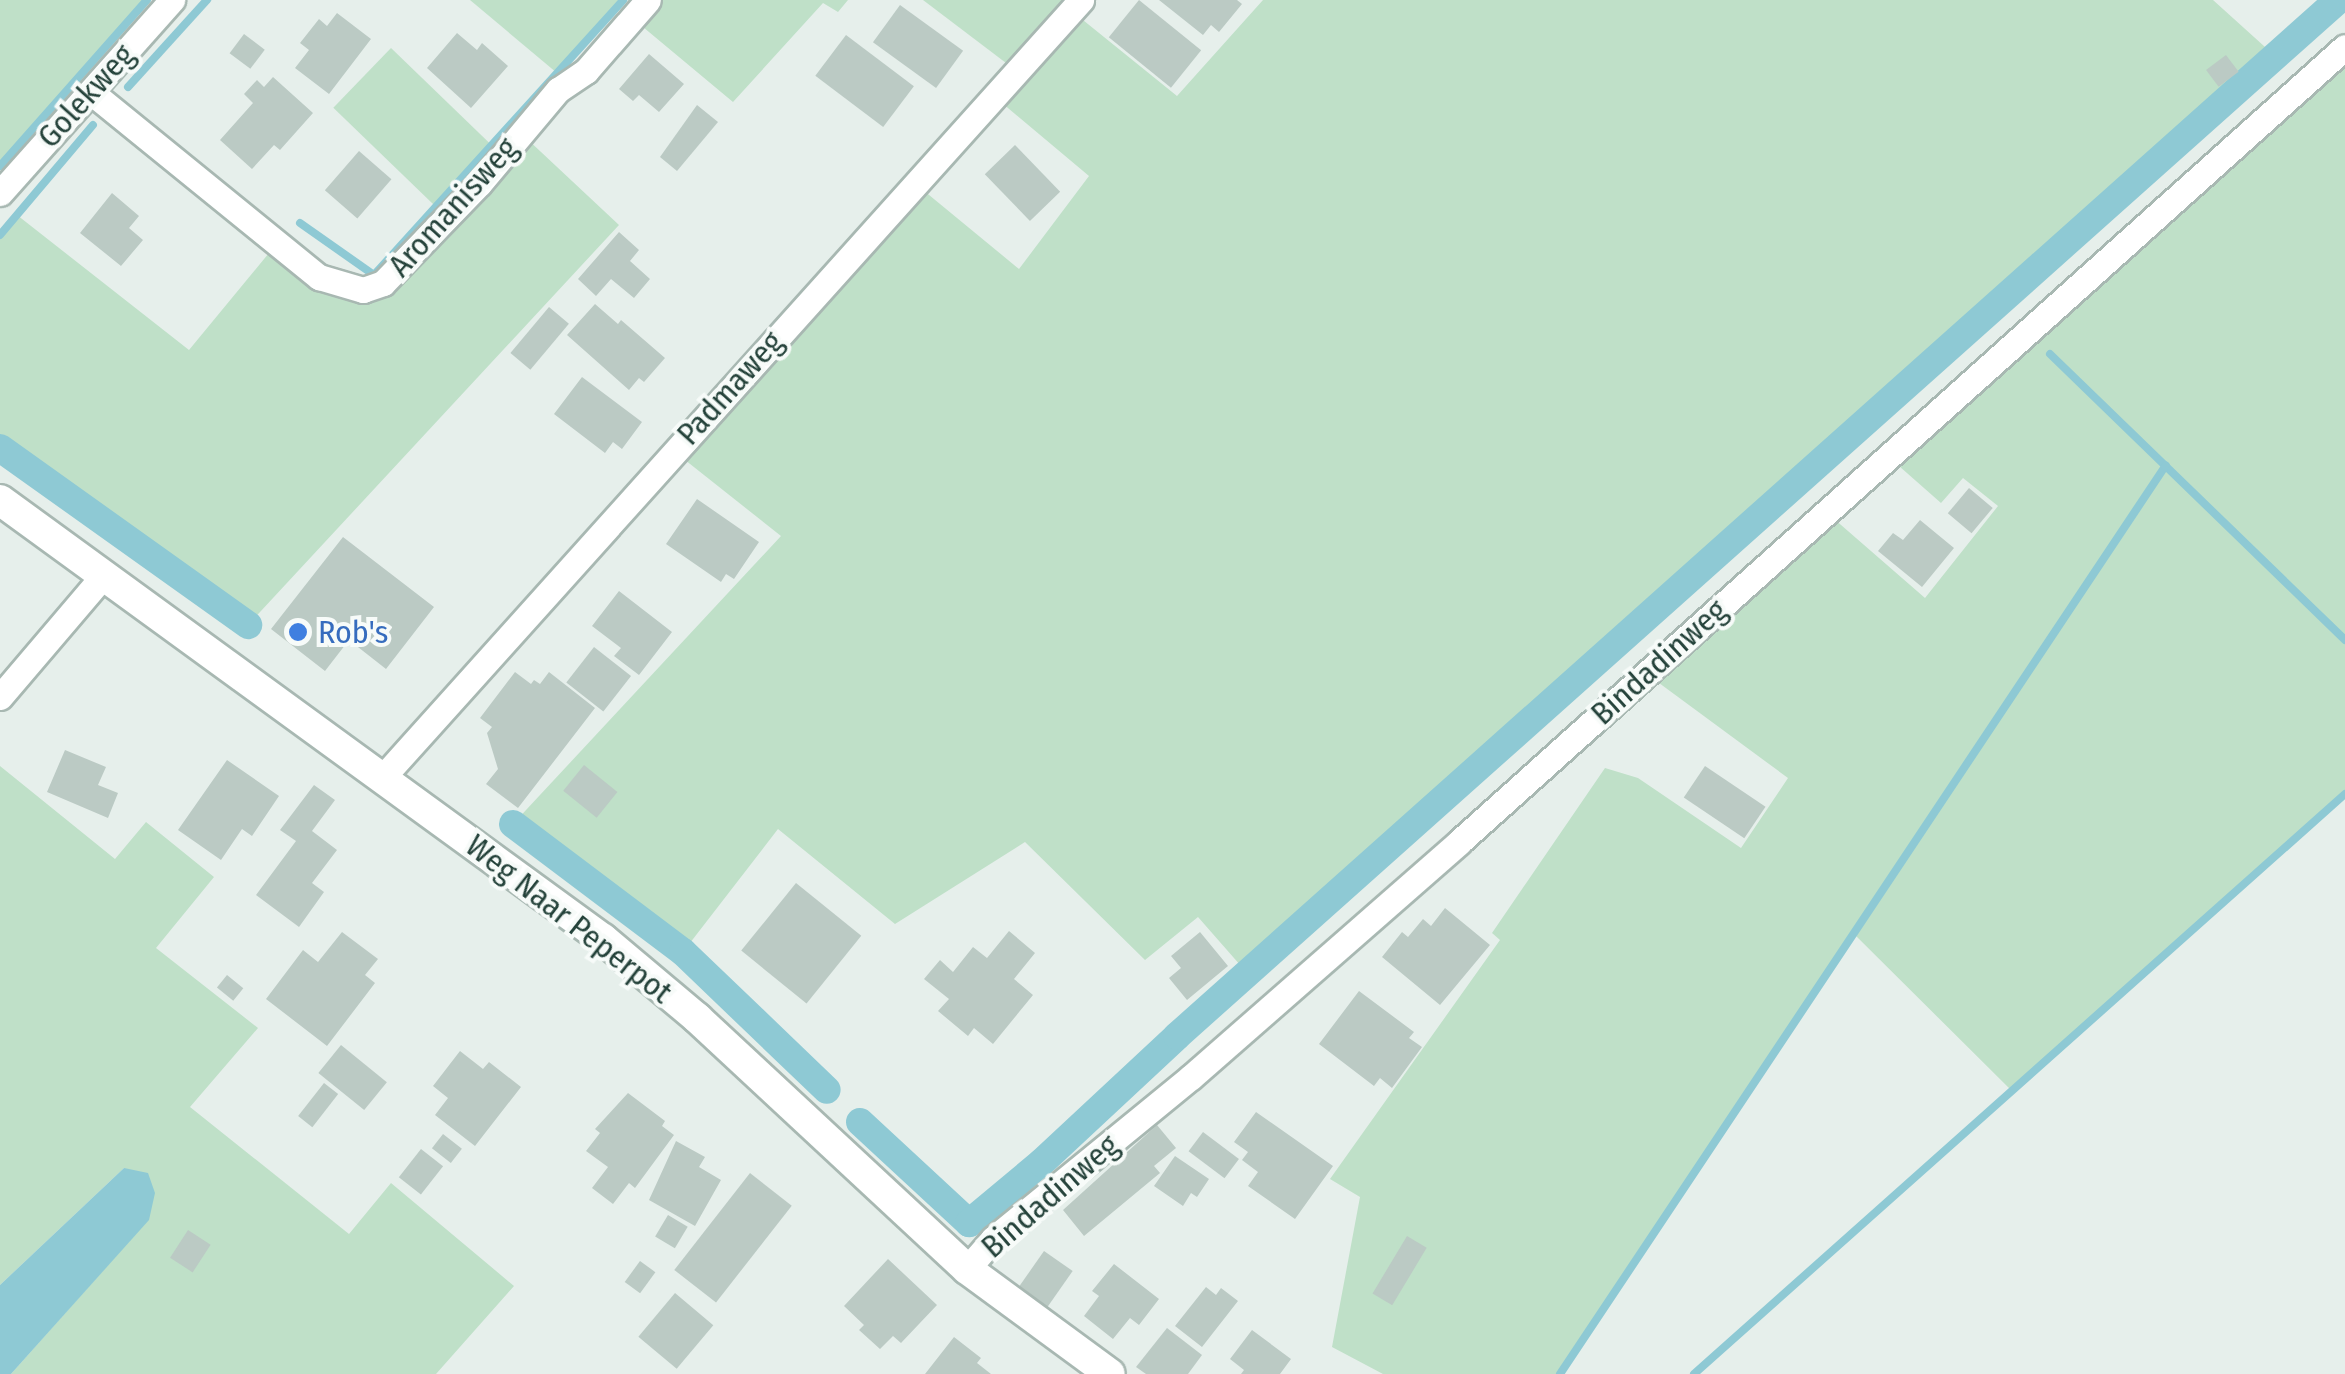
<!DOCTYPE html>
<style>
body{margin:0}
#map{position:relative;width:2345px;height:1374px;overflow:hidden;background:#e6efeb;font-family:"Fira Sans Condensed",sans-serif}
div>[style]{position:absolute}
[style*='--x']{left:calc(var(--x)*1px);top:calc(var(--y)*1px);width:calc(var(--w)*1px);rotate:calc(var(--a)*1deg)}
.green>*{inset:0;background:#bfe0c8;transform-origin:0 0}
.water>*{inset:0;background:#8ec9d4}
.stream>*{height:8px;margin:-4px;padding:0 4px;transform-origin:4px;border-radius:4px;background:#8ec9d4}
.canal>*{height:28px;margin:-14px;padding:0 14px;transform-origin:14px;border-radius:14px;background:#8ec9d4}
.building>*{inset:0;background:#bbcac4;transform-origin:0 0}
.roads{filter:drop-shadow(2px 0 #a8b8b2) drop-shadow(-2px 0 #a8b8b2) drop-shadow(0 2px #a8b8b2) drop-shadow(0 -2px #a8b8b2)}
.street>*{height:25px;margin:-12.5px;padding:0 12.5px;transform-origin:12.5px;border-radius:12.5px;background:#fff}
.secondary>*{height:30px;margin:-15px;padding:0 15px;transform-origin:15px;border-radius:15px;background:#fff}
.dots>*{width:28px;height:28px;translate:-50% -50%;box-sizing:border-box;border:5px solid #f7fbf9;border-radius:50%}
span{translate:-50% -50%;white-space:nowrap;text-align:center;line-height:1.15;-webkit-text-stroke:8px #f7fbf9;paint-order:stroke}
.street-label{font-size:32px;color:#24423a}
.shop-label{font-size:32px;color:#366cbe}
.left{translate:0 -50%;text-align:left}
</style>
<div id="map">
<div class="green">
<div style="clip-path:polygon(0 0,147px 0,0 166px)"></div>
<div style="clip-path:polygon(470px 0,623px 0,557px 73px)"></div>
<div style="clip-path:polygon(657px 0,848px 0,838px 12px,823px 3px,733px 102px,637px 22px)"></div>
<div style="clip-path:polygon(923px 0,1069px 0,1010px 66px)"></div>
<div style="clip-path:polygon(1263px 0,2213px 0,2275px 56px,1248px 974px,1198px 917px,1145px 960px,1025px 842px,895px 924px,778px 829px,683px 952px,513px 824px,781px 536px,680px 456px,923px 190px,1019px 269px,1089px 176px,1002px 103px,1078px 16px,1177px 96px)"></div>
<div style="left:391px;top:48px;width:140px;height:83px;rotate:44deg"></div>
<div style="clip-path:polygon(2345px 66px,2345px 794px,2012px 1091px,1854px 934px,1560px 1374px,1383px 1374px,1332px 1347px,1360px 1197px,1330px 1179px,1500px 940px,1492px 933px,1605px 768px,1638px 778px,1741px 848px,1788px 778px,1655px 680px,1833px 518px,1925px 598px,1998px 506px,1963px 478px,1941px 503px,1899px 466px)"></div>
<div style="clip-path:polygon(525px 137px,619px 225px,248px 625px,0 448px,0 235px,17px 215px,189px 350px,269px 253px,311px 283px,366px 296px)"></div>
<div style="clip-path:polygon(0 766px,115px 859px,146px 822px,214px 877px,156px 948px,258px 1028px,190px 1107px,349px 1234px,391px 1183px,514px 1286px,436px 1374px,11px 1374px,148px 1220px,124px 1168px,0 1285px)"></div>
</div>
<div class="water">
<div style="clip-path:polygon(124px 1168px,148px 1173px,155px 1193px,149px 1220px,11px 1374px,0 1374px,0 1285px)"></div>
</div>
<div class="stream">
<div style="--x:128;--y:87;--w:118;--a:-47.8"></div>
<div style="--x:0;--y:166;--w:222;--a:-48.5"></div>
<div style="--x:300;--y:223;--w:90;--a:35.1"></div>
<div style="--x:374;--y:275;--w:371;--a:-47.8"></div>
<div style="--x:0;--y:235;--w:144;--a:-49.8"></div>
<div style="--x:2050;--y:354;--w:411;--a:44.1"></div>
<div style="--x:1560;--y:1374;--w:1092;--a:-56.31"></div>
<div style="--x:1694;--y:1374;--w:872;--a:-41.7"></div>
</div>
<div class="canal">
<div style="--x:0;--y:448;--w:305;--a:35.5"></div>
<div style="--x:513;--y:824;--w:213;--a:37"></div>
<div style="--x:683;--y:952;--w:199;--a:43.8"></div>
<div style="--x:860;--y:1122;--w:149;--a:42.8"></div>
<div style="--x:969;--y:1223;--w:94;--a:-39.8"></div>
<div style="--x:1041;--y:1163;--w:186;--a:-43"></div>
<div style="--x:1177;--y:1036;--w:1556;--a:-41.74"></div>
</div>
<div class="building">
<div style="left:1139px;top:0;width:80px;height:48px;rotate:39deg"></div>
<div style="clip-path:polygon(1159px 0,1237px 0,1242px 4px,1219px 32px,1211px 25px,1203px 35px)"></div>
<div style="left:900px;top:5px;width:78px;height:46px;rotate:36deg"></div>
<div style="clip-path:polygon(337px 13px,371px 39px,329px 94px,295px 68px,309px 50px,300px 43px,319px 19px,327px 26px)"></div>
<div style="clip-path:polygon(457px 33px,477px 50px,482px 43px,508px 66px,471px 108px,427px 68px)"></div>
<div style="left:244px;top:34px;width:26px;height:24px;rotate:37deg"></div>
<div style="left:846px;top:35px;width:85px;height:51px;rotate:37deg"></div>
<div style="clip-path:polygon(649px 54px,684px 84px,659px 112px,639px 95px,633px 101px,619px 89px)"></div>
<div style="left:2226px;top:55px;width:21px;height:25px;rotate:53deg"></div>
<div style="clip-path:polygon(273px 77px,313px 113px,280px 150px,274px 145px,252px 169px,220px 140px,253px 103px,244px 94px,257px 80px,264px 87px)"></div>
<div style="clip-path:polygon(697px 105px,718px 122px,677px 171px,660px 157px)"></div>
<div style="left:1015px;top:145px;width:65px;height:42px;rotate:46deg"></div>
<div style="left:359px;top:151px;width:43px;height:52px;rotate:41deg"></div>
<div style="clip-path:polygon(112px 193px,139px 216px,129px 228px,143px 240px,121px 266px,80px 233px)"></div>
<div style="clip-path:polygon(619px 232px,639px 250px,630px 261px,650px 279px,634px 298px,611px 279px,596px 296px,578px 279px)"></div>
<div style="clip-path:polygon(595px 304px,618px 324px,621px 320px,665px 358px,644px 382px,639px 378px,629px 390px,567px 335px)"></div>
<div style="left:549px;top:307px;width:26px;height:60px;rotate:40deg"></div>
<div style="clip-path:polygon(582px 377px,642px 422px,622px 449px,613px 442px,605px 453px,554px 414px)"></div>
<div style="left:1969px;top:488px;width:31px;height:33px;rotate:40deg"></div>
<div style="clip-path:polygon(697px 499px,759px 542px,734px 579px,726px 574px,721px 582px,666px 544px)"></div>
<div style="clip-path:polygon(1920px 520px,1954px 548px,1922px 587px,1878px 551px,1893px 533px,1903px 540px)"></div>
<div style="clip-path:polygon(343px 537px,434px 607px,386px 669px,349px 640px,325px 671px,271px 629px)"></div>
<div style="clip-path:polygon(619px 591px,672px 632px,639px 675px,614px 656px,621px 648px,592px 626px)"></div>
<div style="left:594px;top:647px;width:47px;height:45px;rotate:38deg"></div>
<div style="clip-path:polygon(515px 672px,531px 684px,534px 680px,540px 684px,549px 672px,595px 708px,518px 808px,486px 784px,498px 769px,487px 733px,492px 727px,480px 718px)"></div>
<div style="clip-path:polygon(65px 750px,106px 767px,98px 785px,118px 793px,108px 818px,47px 792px)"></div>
<div style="clip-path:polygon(227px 760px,279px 796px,252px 836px,242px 829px,221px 860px,178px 830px)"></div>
<div style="left:584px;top:765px;width:43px;height:33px;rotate:39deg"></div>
<div style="left:1705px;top:766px;width:73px;height:38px;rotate:34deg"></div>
<div style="clip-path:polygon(314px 785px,335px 800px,312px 831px,337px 850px,312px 883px,324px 892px,299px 927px,256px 895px,296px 841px,280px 830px)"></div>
<div style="left:796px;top:883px;width:84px;height:87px;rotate:39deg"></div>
<div style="clip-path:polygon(1445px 908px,1490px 945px,1440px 1005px,1382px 957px,1402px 932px,1408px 937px,1423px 919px,1431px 926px)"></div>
<div style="clip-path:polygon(1009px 931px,1035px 953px,1014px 979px,1033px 995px,993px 1044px,974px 1028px,968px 1036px,938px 1011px,949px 999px,924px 979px,940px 960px,953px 972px,973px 947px,987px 958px)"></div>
<div style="clip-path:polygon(342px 932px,378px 959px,365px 975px,375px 983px,327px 1046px,266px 999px,303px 950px,318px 962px)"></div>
<div style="clip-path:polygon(1200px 932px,1228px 966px,1187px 1000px,1169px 978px,1181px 968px,1171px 956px)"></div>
<div style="left:227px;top:975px;width:21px;height:16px;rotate:39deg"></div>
<div style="clip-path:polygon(1359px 991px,1414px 1032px,1409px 1038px,1422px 1047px,1392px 1088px,1380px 1078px,1374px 1086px,1319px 1044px)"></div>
<div style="left:341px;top:1045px;width:59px;height:36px;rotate:39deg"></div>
<div style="clip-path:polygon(460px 1051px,483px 1069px,489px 1062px,521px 1087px,475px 1146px,435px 1115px,448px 1098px,433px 1086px)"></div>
<div style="left:324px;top:1083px;width:18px;height:42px;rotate:38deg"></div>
<div style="clip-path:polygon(628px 1093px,665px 1121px,662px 1126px,674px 1135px,635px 1188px,629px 1183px,613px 1204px,592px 1188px,608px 1167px,586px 1151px,600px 1133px,595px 1129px)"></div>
<div style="clip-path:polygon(1256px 1112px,1333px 1166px,1295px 1219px,1248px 1186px,1258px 1172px,1242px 1160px,1248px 1152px,1234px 1142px)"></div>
<div style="clip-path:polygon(1157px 1125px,1176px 1148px,1154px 1166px,1160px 1173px,1084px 1236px,1063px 1210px)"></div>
<div style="left:1203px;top:1132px;width:45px;height:24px;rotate:37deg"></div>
<div style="left:443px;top:1134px;width:24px;height:18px;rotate:38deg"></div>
<div style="clip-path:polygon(676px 1141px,705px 1157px,699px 1167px,721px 1180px,695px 1226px,649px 1200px)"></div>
<div style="left:421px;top:1149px;width:28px;height:36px;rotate:38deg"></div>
<div style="clip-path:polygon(1175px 1156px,1209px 1179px,1197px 1197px,1191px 1193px,1183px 1206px,1154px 1186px)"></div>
<div style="left:750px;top:1173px;width:53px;height:123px;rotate:38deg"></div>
<div style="left:668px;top:1215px;width:23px;height:25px;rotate:31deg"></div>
<div style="left:188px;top:1230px;width:27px;height:33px;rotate:33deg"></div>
<div style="left:1407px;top:1236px;width:23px;height:67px;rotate:31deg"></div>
<div style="left:1044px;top:1251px;width:35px;height:47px;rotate:35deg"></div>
<div style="clip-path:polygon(888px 1259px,937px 1305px,901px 1343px,893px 1336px,880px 1349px,859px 1330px,864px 1325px,844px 1306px)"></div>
<div style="left:640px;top:1261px;width:19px;height:26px;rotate:36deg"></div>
<div style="clip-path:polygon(1114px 1264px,1159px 1299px,1139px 1325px,1130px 1318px,1113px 1339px,1084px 1316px,1099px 1296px,1092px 1291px)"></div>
<div style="clip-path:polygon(1206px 1287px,1216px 1295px,1221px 1288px,1238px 1301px,1202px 1347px,1175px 1326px)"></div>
<div style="left:675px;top:1293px;width:50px;height:57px;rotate:40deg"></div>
<div style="clip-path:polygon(1167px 1328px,1202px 1355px,1188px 1374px,1146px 1374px,1136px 1367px)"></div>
<div style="clip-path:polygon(1252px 1330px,1291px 1359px,1280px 1374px,1241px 1374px,1244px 1370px,1230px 1359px)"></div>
<div style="clip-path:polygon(954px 1337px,981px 1358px,977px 1363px,991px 1374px,925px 1374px)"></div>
</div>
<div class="roads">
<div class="street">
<div style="--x:91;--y:92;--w:294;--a:39.1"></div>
<div style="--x:319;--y:277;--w:46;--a:16.5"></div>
<div style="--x:363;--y:290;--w:21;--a:-19"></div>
<div style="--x:383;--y:283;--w:138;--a:-45.9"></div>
<div style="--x:479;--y:184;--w:123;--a:-50"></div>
<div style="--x:558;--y:90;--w:34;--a:-34"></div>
<div style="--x:586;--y:71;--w:94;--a:-48.9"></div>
<div style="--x:0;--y:193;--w:259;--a:-48.3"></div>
<div style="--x:0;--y:697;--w:160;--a:-49.6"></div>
<div style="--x:382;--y:778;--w:1046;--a:-48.06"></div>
<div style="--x:967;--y:1269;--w:40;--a:-49"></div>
<div style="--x:993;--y:1239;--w:256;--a:-39.3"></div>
<div style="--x:1191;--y:1077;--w:356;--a:-41.2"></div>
<div style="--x:1459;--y:842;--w:1190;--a:-41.9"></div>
</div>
<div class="secondary">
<div style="--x:0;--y:500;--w:746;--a:36.06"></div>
<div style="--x:603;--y:939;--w:123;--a:40"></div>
<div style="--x:697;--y:1018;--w:369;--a:42.9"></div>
<div style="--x:967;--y:1269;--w:177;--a:36.3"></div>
</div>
</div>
<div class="dots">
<div style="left:298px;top:632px;background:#3f7fe0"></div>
</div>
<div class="street-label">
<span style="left:86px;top:96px;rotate:-48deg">Golekweg</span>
<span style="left:453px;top:207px;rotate:-48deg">Aromanisweg</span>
<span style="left:730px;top:388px;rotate:-48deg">Padmaweg</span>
<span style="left:1659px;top:662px;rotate:-42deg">Bindadinweg</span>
<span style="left:569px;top:919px;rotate:38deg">Weg Naar Peperpot</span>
<span style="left:1050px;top:1196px;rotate:-41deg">Bindadinweg</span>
</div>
<div class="shop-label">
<span class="left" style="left:318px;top:632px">Rob's</span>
</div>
</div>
